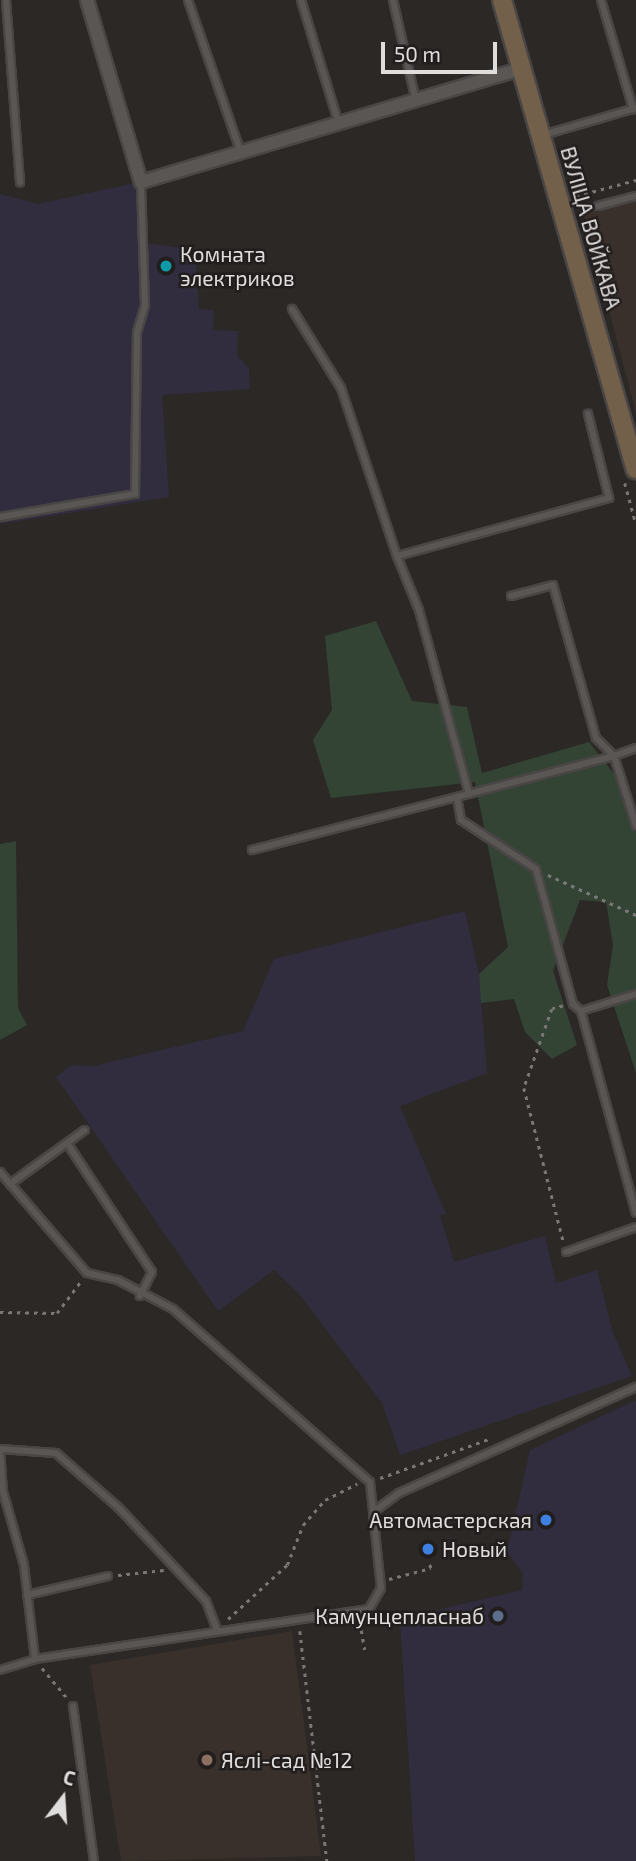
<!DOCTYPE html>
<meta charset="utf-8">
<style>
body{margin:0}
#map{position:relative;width:636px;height:1861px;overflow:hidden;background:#2b2826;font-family:"Exo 2",sans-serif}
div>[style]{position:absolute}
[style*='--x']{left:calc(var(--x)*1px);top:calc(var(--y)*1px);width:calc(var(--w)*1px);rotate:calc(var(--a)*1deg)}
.built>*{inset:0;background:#39302c}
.industrial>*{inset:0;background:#312d3e}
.green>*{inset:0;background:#334334}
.path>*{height:2.5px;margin-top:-1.25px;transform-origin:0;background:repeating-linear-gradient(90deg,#7a7876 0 3.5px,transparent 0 8.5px)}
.roads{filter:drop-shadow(2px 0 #494645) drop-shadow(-2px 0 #494645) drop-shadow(0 2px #494645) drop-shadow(0 -2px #494645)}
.service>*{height:6px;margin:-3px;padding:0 3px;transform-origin:3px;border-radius:3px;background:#5a5654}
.minor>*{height:12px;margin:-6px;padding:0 6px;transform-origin:6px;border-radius:6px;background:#5a5654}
.secondary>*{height:18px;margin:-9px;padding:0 9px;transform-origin:9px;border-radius:9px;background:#73604a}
.dots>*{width:19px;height:19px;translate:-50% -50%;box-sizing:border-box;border:4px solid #221e1d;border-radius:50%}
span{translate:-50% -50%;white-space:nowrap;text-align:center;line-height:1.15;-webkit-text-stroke:5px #221e1d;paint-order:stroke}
.street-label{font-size:21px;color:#e0dedd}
.poi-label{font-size:21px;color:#e0dedd}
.left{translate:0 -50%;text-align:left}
.right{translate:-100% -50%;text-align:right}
.north{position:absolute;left:28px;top:1763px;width:70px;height:70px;-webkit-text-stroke:5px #221e1d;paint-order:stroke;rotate:17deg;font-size:19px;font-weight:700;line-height:28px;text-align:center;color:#e0dedd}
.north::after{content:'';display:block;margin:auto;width:24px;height:32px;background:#e0dedd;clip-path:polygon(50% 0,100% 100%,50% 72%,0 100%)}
.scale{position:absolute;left:381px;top:42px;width:116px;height:32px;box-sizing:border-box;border:4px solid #e0dedd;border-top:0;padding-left:9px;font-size:21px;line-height:24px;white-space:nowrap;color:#e0dedd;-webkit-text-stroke:5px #221e1d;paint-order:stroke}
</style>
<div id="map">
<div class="built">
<div style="clip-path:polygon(636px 192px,636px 413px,582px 207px)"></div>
<div style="clip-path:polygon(292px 1631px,321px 1856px,121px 1861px,90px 1665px)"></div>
</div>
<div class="industrial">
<div style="clip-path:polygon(135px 183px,139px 242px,195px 250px,199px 309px,214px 310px,213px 330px,238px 331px,237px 355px,249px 369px,250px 389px,162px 395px,169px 497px,0 524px,0 194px,38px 204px)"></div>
<div style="clip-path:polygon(465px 911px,479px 974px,487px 1073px,400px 1106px,446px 1214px,440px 1215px,454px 1262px,545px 1236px,556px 1283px,597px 1270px,613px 1333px,632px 1376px,400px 1455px,382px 1403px,300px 1295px,274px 1270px,218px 1311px,56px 1077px,71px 1065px,93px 1066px,243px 1031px,274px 959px)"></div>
<div style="clip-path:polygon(636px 1400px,636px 1861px,415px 1861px,400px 1619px,522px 1590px,523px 1574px,507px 1551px,530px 1450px)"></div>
</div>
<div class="green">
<div style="clip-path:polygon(376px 621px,412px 701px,467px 707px,482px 773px,589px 742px,625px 788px,636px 826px,636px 1073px,607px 985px,613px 945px,606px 902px,580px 900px,553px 971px,577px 1045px,552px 1059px,525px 1032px,514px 999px,481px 1003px,479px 974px,508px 947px,475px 782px,331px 798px,313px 740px,332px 710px,325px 636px)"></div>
<div style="clip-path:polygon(16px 841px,18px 1008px,27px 1025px,0 1040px,0 844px)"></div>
</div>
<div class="path">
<div style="--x:576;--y:196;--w:62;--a:-14.9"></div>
<div style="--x:625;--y:483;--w:42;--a:75"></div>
<div style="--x:548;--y:875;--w:97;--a:24.4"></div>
<div style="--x:563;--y:1006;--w:11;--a:165"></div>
<div style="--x:552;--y:1009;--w:84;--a:109.5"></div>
<div style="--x:524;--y:1088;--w:157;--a:75.6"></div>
<div style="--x:0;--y:1312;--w:57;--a:1"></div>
<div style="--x:57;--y:1313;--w:40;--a:-53"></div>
<div style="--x:380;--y:1478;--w:116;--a:-19.7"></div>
<div style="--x:118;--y:1575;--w:46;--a:-6.2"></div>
<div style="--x:389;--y:1579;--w:43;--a:-14.7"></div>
<div style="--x:431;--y:1568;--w:6;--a:-121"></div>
<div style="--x:228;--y:1619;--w:80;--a:-42.5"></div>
<div style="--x:287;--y:1565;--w:43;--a:-68.2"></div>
<div style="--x:303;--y:1525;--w:33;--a:-49"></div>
<div style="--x:325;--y:1500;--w:36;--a:-27"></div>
<div style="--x:360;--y:1622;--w:28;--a:80"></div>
<div style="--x:300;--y:1631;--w:232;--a:83.3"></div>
<div style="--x:42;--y:1668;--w:39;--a:50"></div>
</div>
<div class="roads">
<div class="service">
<div style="--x:6;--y:0;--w:183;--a:85.6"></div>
<div style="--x:188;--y:0;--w:162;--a:70.9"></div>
<div style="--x:301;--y:0;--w:130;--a:73"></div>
<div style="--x:393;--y:0;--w:104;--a:77.2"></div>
<div style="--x:601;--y:0;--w:114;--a:73.6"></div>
<div style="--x:543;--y:135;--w:97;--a:-16.2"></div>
<div style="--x:598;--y:206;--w:39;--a:-15"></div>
<div style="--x:292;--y:309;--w:93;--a:58.2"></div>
<div style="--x:341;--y:388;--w:177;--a:71.6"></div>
<div style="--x:0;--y:517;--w:137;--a:-9.7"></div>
<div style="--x:135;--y:494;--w:162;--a:-89.3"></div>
<div style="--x:137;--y:332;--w:28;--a:-73"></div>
<div style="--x:145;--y:305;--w:123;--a:-91.9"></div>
<div style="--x:511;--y:596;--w:43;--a:-14.7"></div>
<div style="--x:553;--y:585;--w:159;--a:74.3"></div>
<div style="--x:596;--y:738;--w:25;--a:45"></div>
<div style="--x:614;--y:756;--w:23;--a:-20"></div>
<div style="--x:469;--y:794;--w:191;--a:-105.2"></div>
<div style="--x:419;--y:610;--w:58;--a:-112.2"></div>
<div style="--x:397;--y:556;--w:220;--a:-15.3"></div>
<div style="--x:609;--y:498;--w:87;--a:-104"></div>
<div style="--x:636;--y:826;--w:73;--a:-107.4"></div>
<div style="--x:614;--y:756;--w:162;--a:165.4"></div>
<div style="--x:457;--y:797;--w:23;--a:80"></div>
<div style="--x:461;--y:820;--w:90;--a:33.2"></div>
<div style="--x:536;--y:869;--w:140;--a:74.7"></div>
<div style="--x:573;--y:1004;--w:11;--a:41"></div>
<div style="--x:581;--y:1011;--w:209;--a:74.8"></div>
<div style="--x:252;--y:850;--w:212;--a:-14.5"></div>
<div style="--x:581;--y:1011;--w:58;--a:-17.2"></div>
<div style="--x:67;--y:1143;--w:154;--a:56.6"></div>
<div style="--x:152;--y:1272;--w:27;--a:117"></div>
<div style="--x:0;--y:1172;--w:133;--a:49.3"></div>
<div style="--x:87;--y:1273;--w:32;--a:13"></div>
<div style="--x:118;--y:1280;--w:62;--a:27.8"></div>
<div style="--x:173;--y:1309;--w:262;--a:41.3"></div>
<div style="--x:370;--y:1482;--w:30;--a:84"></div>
<div style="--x:10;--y:1184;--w:92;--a:-35.8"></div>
<div style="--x:566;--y:1252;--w:74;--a:-19.7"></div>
<div style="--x:27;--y:1595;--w:83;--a:-13.2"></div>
<div style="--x:35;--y:1659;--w:95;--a:-96.7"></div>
<div style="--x:24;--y:1565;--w:76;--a:-106"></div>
<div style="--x:3;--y:1492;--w:43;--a:-94"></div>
<div style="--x:0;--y:1449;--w:56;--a:4.1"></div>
<div style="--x:56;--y:1453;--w:84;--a:41.1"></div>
<div style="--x:119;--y:1508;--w:127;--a:46.9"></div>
<div style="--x:206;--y:1601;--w:30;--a:69"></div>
<div style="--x:0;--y:1670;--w:37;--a:-17"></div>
<div style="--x:35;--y:1659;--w:338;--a:-8.5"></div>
<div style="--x:369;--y:1609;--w:24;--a:-60"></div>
<div style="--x:381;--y:1588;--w:76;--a:-96"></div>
<div style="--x:373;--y:1512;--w:32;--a:-36"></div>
<div style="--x:399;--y:1493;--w:260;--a:-24.1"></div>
<div style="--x:73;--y:1706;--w:156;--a:82.3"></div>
</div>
<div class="minor">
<div style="--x:87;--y:0;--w:190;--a:73.5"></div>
<div style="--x:141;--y:182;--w:396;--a:-16.6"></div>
</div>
<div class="secondary">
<div style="--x:502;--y:0;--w:488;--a:74.1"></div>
</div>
</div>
<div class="dots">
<div style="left:166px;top:266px;background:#0f9aa8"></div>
<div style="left:546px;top:1520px;background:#3f7fe0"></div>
<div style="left:428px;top:1549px;background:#3f7fe0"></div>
<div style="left:498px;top:1616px;background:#5c6f8a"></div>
<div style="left:207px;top:1760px;background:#8d6e63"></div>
</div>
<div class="street-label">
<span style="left:591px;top:228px;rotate:74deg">ВУЛІЦА ВОЙКАВА</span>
</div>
<div class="poi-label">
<span class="left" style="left:180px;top:266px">Комната<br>электриков</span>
<span class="right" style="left:532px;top:1520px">Автомастерская</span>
<span class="left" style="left:442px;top:1549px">Новый</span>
<span class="right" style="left:484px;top:1616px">Камунцепласнаб</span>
<span class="left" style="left:221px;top:1760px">Яслі-сад №12</span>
</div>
<div class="north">С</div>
<div class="scale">50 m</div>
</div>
